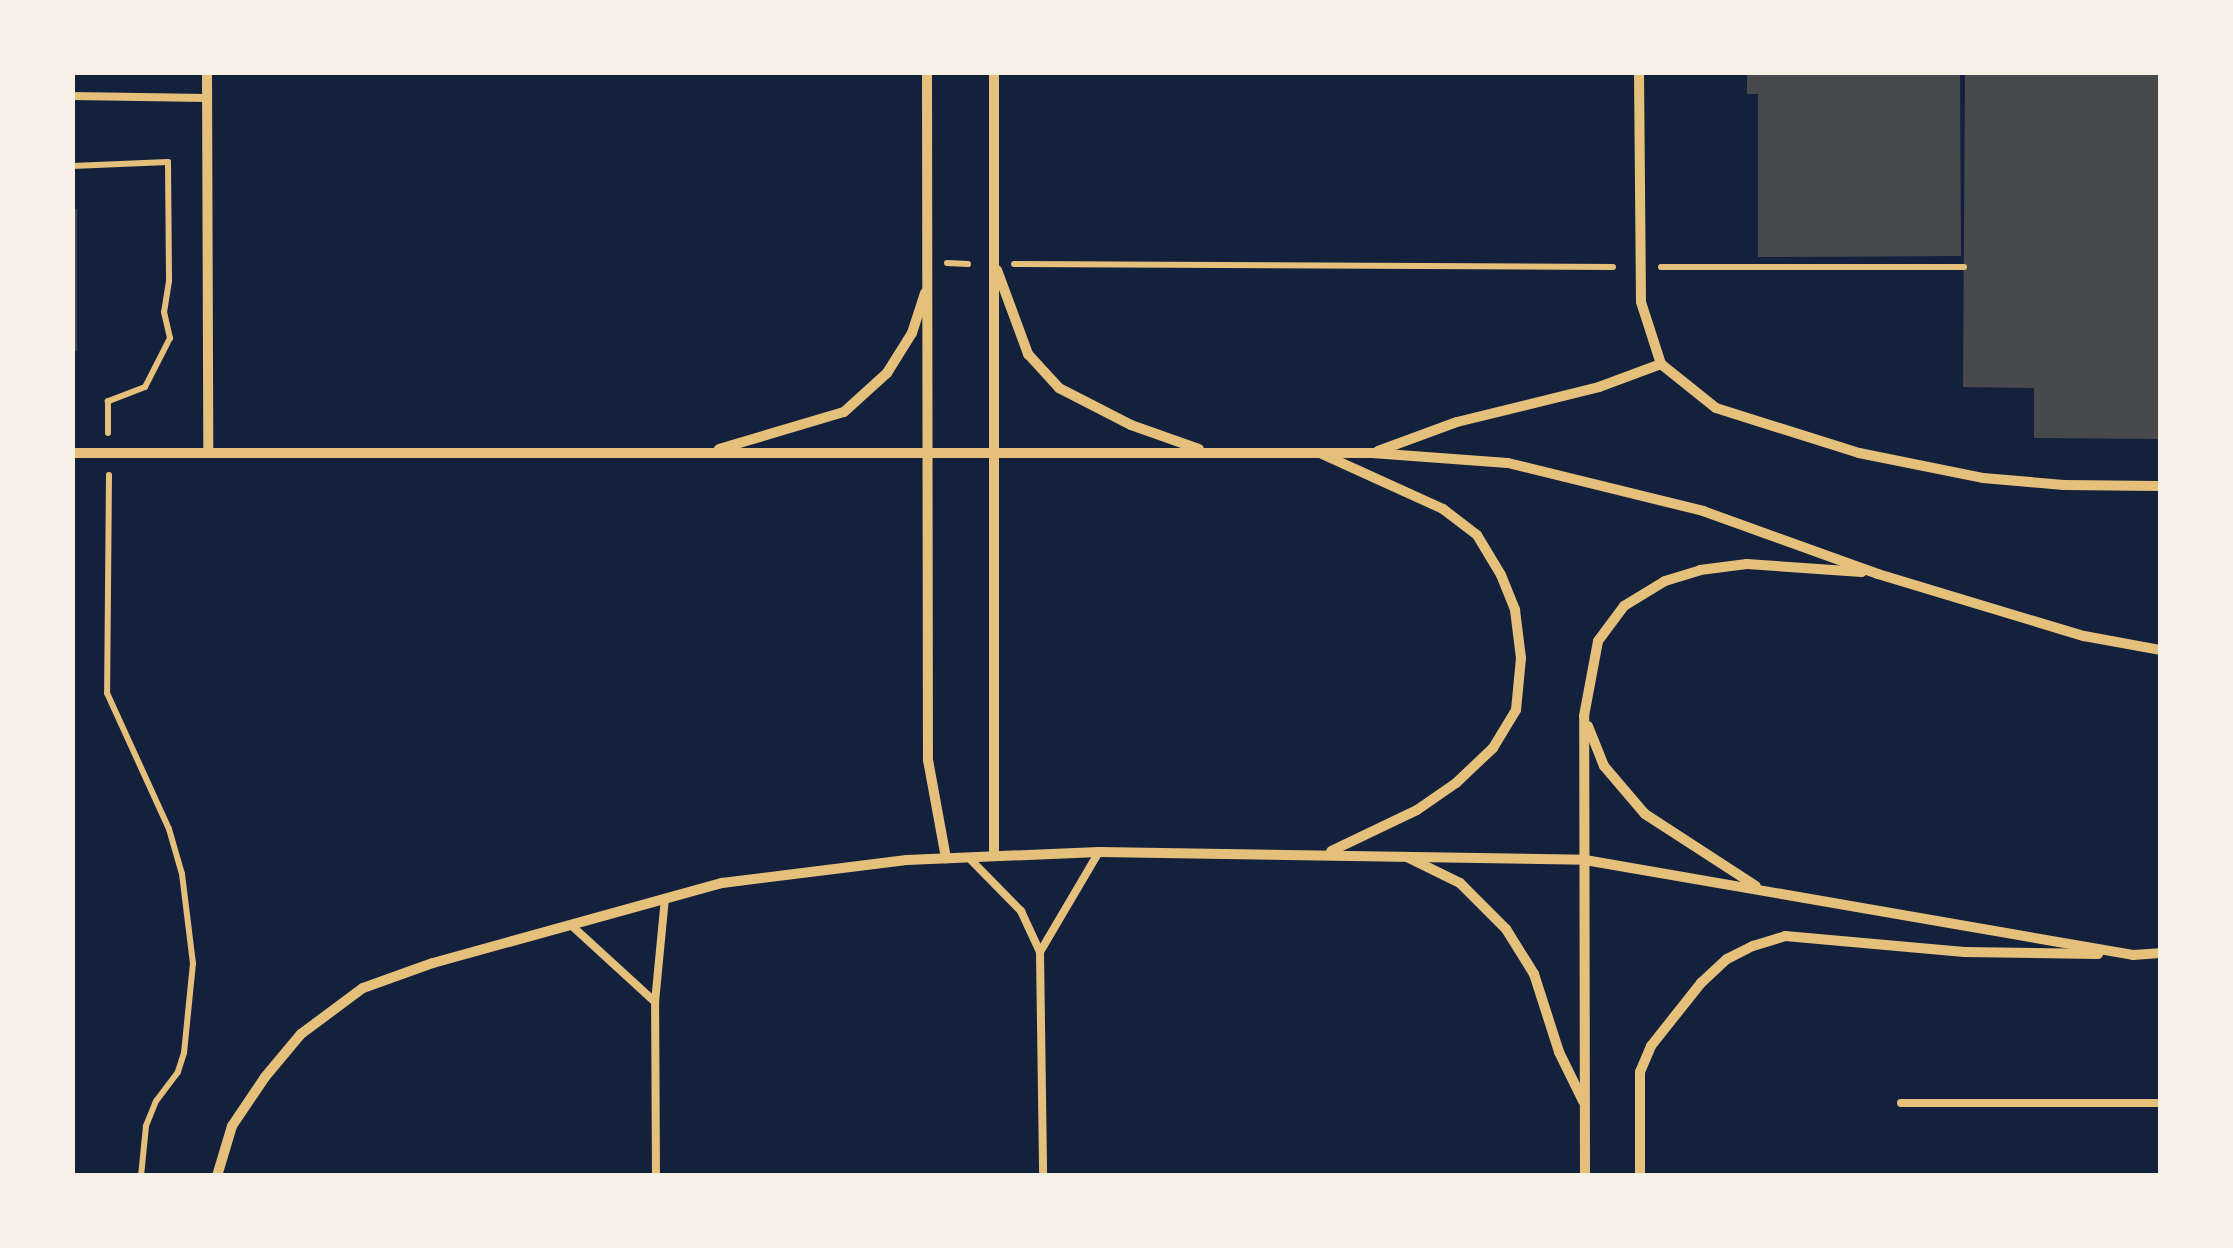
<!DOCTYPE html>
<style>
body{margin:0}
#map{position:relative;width:2233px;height:1248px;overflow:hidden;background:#14213d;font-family:"DejaVu Sans",sans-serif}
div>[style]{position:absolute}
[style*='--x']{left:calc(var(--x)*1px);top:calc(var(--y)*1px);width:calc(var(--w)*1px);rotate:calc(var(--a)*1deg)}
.building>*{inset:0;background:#48494c;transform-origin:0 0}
.path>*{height:6px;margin:-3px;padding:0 3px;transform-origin:3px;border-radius:3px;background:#e5c07b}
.service>*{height:8px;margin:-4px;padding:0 4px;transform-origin:4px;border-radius:4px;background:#e5c07b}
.minor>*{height:10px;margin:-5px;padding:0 5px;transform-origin:5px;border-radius:5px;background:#e5c07b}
span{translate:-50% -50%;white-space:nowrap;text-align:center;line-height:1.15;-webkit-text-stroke:9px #f6f1e7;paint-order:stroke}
.frame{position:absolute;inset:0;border:75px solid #f6f1e7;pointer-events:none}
</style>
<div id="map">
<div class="building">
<div style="clip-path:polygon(1747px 72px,1960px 72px,1961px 256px,1758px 257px,1758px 94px,1747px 94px)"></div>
<div style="clip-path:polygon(1965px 72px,2160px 72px,2160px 439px,2034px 438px,2034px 388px,1963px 387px)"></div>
<div style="left:72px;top:209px;width:5px;height:142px"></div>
</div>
<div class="path">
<div style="--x:72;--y:166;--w:96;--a:-2.4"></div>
<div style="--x:168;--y:162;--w:119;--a:89.5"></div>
<div style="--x:169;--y:281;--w:31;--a:99"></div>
<div style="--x:164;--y:312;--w:27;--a:77"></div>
<div style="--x:170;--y:338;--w:55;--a:117"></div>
<div style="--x:145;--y:387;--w:40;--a:159"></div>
<div style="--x:108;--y:401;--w:32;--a:90"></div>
<div style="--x:947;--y:263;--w:21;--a:3"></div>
<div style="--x:1014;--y:264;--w:599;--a:0.29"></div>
<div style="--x:1661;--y:267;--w:303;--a:0"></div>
<div style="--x:109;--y:475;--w:218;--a:90.5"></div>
<div style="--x:107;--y:693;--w:149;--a:65.5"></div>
<div style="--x:169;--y:829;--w:47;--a:73.9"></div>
<div style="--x:182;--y:874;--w:90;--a:83"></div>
<div style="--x:193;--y:963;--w:90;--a:95.7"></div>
<div style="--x:184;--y:1053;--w:20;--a:108"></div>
<div style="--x:178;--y:1072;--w:36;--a:127"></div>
<div style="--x:156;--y:1101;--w:27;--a:112"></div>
<div style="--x:146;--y:1126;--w:50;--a:95.7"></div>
</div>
<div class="service">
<div style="--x:72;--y:96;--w:135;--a:0.8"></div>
<div style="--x:968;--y:857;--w:76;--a:45.5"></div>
<div style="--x:1021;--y:911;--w:45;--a:65.1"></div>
<div style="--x:1040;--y:952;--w:224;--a:89.2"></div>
<div style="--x:571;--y:925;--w:114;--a:42.5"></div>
<div style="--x:1040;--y:952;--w:116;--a:-59.5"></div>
<div style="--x:1901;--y:1103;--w:259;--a:0"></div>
<div style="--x:656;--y:1176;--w:174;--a:-90.3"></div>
<div style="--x:655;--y:1002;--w:103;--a:-84.5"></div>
</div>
<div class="minor">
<div style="--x:207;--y:72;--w:381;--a:89.8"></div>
<div style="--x:927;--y:72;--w:688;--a:89.92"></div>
<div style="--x:928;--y:760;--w:100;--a:79.6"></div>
<div style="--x:994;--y:72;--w:784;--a:90"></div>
<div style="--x:1639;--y:72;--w:230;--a:89.5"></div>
<div style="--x:1641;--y:302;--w:65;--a:72.1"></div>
<div style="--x:997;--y:270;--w:90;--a:69.7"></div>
<div style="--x:1028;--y:354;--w:46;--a:47.6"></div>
<div style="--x:1059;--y:388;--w:81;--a:27.2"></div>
<div style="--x:1131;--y:425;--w:72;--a:19.4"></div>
<div style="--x:719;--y:449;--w:130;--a:-16.5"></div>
<div style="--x:844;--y:412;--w:58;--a:-42.2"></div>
<div style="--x:887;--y:373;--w:47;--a:-58"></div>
<div style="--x:912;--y:333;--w:42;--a:-72"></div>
<div style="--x:1378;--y:451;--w:84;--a:-20.2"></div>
<div style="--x:1457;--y:422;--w:146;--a:-13.8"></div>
<div style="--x:1599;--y:387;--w:66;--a:-20.4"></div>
<div style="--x:1661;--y:364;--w:70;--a:38.7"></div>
<div style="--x:1716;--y:408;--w:150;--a:17.5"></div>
<div style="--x:1859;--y:453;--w:126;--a:11.4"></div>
<div style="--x:1983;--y:478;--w:81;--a:4.9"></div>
<div style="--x:2064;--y:485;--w:96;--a:0.6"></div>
<div style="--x:72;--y:453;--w:1300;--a:0"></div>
<div style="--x:1372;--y:453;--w:136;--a:4.2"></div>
<div style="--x:1508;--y:463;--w:201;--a:13.8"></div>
<div style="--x:1703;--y:511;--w:186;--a:19.8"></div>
<div style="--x:1878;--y:574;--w:215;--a:16.8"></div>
<div style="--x:2084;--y:636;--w:77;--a:10.4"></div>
<div style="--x:1322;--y:454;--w:133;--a:24.4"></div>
<div style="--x:1443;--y:509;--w:43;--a:37.4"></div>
<div style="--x:1477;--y:535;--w:47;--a:59"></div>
<div style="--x:1501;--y:575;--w:38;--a:68"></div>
<div style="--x:1515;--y:610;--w:48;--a:82.9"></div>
<div style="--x:1521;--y:658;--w:52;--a:95.5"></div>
<div style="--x:1516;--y:710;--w:44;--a:121.2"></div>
<div style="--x:1493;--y:748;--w:51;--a:136.6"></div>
<div style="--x:1456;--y:783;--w:47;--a:145.3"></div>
<div style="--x:1417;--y:810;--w:95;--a:154.5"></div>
<div style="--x:1588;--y:726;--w:43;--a:68.2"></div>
<div style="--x:1604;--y:766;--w:63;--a:49.5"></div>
<div style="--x:1645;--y:814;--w:132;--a:33"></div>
<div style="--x:1407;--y:857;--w:59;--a:26.1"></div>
<div style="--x:1460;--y:883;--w:65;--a:45"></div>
<div style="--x:1506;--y:929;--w:53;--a:58.1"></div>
<div style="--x:1534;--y:974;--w:82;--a:72.2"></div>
<div style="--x:1559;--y:1052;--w:55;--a:63.9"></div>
<div style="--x:217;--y:1176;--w:52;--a:-73.3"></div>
<div style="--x:232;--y:1126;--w:59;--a:-56"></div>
<div style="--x:265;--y:1077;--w:56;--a:-50.1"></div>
<div style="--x:301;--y:1034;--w:77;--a:-36.6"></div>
<div style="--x:363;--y:988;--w:74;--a:-19.7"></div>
<div style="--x:433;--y:963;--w:300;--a:-15.5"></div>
<div style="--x:722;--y:883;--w:186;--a:-7.1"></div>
<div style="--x:907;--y:860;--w:192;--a:-2.4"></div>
<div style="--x:1099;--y:852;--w:486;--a:0.9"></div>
<div style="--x:1585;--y:860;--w:556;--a:9.83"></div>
<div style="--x:2133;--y:955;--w:27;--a:-4"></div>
<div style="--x:1585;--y:1176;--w:460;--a:-90.1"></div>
<div style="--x:1584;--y:716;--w:76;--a:-79.4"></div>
<div style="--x:1598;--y:641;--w:44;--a:-53.4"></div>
<div style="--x:1624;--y:606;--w:48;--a:-31.4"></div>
<div style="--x:1665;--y:581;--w:37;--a:-17"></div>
<div style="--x:1700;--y:570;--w:47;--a:-7.3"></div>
<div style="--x:1747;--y:564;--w:115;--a:4"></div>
<div style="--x:1640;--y:1176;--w:104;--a:-90"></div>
<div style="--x:1640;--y:1072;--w:28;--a:-67"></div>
<div style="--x:1651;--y:1046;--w:80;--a:-51.6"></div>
<div style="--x:1701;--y:983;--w:35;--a:-43"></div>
<div style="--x:1727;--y:959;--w:29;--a:-27"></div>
<div style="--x:1753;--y:946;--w:34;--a:-17"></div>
<div style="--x:1785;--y:936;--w:180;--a:5.1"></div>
<div style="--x:1964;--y:952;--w:134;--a:0.9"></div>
</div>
<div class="frame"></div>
</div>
